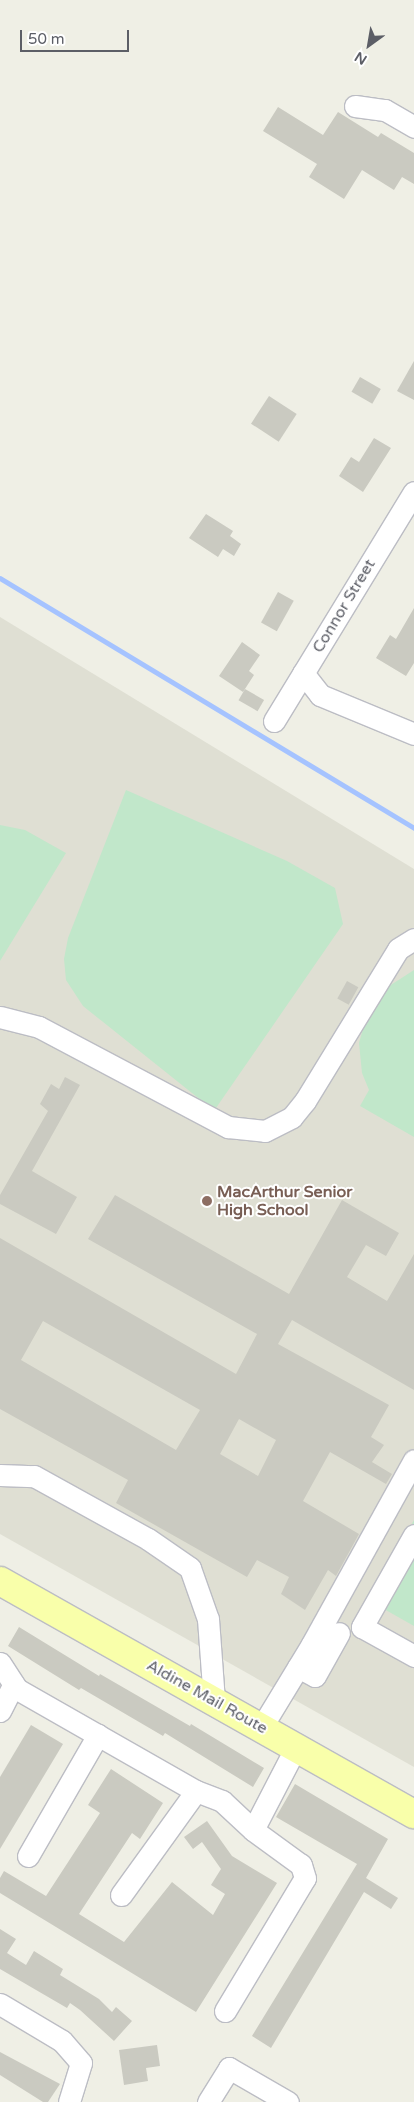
<!DOCTYPE html>
<style>
body{margin:0}
#map{position:relative;width:414px;height:2102px;overflow:hidden;background:#efefe5;font-family:"Varela Round",sans-serif}
div>[style]{position:absolute}
[style*='--x']{left:calc(var(--x)*1px);top:calc(var(--y)*1px);width:calc(var(--w)*1px);rotate:calc(var(--a)*1deg)}
.education>*{inset:0;background:#dfdfd3}
.green>*{inset:0;background:#c1e7ca}
.stream>*{height:4.5px;margin:-2.25px;padding:0 2.25px;transform-origin:2.25px;border-radius:2.25px;background:#a5c3ff}
.building>*{inset:0;background:#cacac1;transform-origin:0 0}
.roads{filter:drop-shadow(1px 0 #bcbdc4) drop-shadow(-1px 0 #bcbdc4) drop-shadow(0 1px #bcbdc4) drop-shadow(0 -1px #bcbdc4)}
.minor>*{height:21px;margin:-10.5px;padding:0 10.5px;transform-origin:10.5px;border-radius:10.5px;background:#fff}
.major>*{height:28px;margin:-14px;padding:0 14px;transform-origin:14px;border-radius:14px;background:#f9ffaa}
.dots>*{width:14px;height:14px;translate:-50% -50%;box-sizing:border-box;border:2px solid #fff;border-radius:50%}
span{translate:-50% -50%;white-space:nowrap;text-align:center;line-height:1.15;-webkit-text-stroke:4px #fff;paint-order:stroke}
.street-label{font-size:16px;color:#5c5e66}
.education-label{font-size:16px;color:#785e54;font-weight:700}
.left{translate:0 -50%;text-align:left}
.north{position:absolute;left:344px;top:20px;width:50px;height:50px;-webkit-text-stroke:4px #fff;paint-order:stroke;rotate:212deg;font-size:14px;font-weight:700;line-height:20px;text-align:center;color:#5c5e66}
.north::after{content:'';display:block;margin:auto;width:18px;height:22px;background:#5c5e66;clip-path:polygon(50% 0,100% 100%,50% 72%,0 100%)}
.scale{position:absolute;left:20px;top:30px;width:109px;height:22px;box-sizing:border-box;border:2px solid #5c5e66;border-top:0;padding-left:6px;font-size:15px;line-height:18px;white-space:nowrap;color:#5c5e66;-webkit-text-stroke:4px #fff;paint-order:stroke}
</style>
<div id="map">
<div class="education">
<div style="clip-path:polygon(0 617px,414px 869px,414px 1767px,0 1534px)"></div>
</div>
<div class="green">
<div style="clip-path:polygon(126px 790px,287px 861px,335px 888px,343px 924px,216px 1108px,202px 1101px,83px 1006px,66px 980px,64px 959px,68px 938px)"></div>
<div style="clip-path:polygon(0 825px,25px 830px,66px 853px,0 961px)"></div>
<div style="clip-path:polygon(414px 970px,414px 1137px,360px 1106px,369px 1090px,362px 1073px,359px 1043px,367px 1015px,383px 990px)"></div>
<div style="clip-path:polygon(414px 1520px,414px 1626px,368px 1600px)"></div>
</div>
<div class="stream">
<div style="--x:0;--y:578;--w:484;--a:31.1"></div>
</div>
<div class="building">
<div style="clip-path:polygon(278px 107px,323px 135px,338px 112px,378px 137px,381px 133px,414px 153px,414px 184px,402px 177px,394px 190px,362px 170px,344px 199px,309px 177px,317px 164px,263px 131px)"></div>
<div style="clip-path:polygon(414px 361px,414px 400px,397px 391px)"></div>
<div style="left:360px;top:377px;width:24px;height:17px;rotate:30deg"></div>
<div style="left:269px;top:396px;width:33px;height:33px;rotate:33deg"></div>
<div style="clip-path:polygon(374px 438px,391px 448px,363px 492px,339px 476px,351px 457px,359px 462px)"></div>
<div style="clip-path:polygon(206px 514px,233px 531px,230px 536px,241px 544px,234px 556px,223px 549px,218px 557px,189px 538px)"></div>
<div style="left:278px;top:592px;width:18px;height:35px;rotate:29deg"></div>
<div style="clip-path:polygon(414px 608px,414px 663px,406px 676px,376px 658px,390px 635px,396px 639px)"></div>
<div style="clip-path:polygon(242px 642px,260px 655px,249px 671px,254px 675px,243px 692px,219px 676px)"></div>
<div style="left:245px;top:689px;width:22px;height:13px;rotate:30deg"></div>
<div style="left:347px;top:981px;width:13px;height:20px;rotate:29deg"></div>
<div style="clip-path:polygon(65px 1077px,80px 1085px,32px 1171px,77px 1197px,56px 1234px,0 1204px,0 1195px,48px 1111px,40px 1104px,51px 1084px,59px 1089px)"></div>
<div style="clip-path:polygon(evenodd,115px 1195px,289px 1294px,342px 1200px,399px 1233px,386px 1256px,366px 1245px,347px 1277px,387px 1301px,414px 1254px,414px 1390px,292px 1320px,278px 1344px,389px 1405px,371px 1437px,384px 1445px,372px 1462px,392px 1474px,386px 1484px,330px 1452px,303px 1501px,359px 1534px,336px 1576px,328px 1570px,305px 1610px,281px 1594px,289px 1577px,257px 1560px,247px 1577px,116px 1503px,128px 1480px,0 1409px,0 1238px,236px 1374px,257px 1334px,88px 1239px,115px 1195px,43px 1321px,200px 1410px,176px 1450px,21px 1360px,43px 1321px,115px 1195px,239px 1419px,276px 1440px,258px 1476px,220px 1454px,239px 1419px)"></div>
<div style="clip-path:polygon(19px 1627px,99px 1676px,100px 1674px,190px 1726px,191px 1724px,264px 1768px,253px 1787px,165px 1733px,163px 1736px,81px 1688px,79px 1690px,8px 1646px)"></div>
<div style="clip-path:polygon(31px 1725px,63px 1744px,0 1849px,0 1777px)"></div>
<div style="clip-path:polygon(111px 1769px,163px 1803px,140px 1839px,132px 1833px,79px 1914px,124px 1942px,172px 1882px,213px 1915px,225px 1894px,211px 1885px,221px 1869px,202px 1842px,193px 1849px,184px 1837px,207px 1821px,232px 1856px,277px 1883px,196px 2012px,0 1893px,0 1878px,4px 1871px,46px 1896px,100px 1813px,88px 1805px)"></div>
<div style="clip-path:polygon(295px 1784px,388px 1839px,366px 1878px,398px 1898px,391px 1909px,364px 1892px,271px 2048px,252px 2036px,357px 1864px,276px 1817px)"></div>
<div style="clip-path:polygon(0 1929px,16px 1939px,7px 1953px,26px 1965px,34px 1951px,63px 1969px,60px 1975px,99px 1999px,112px 2012px,116px 2007px,132px 2021px,114px 2041px,80px 2010px,70px 2003px,67px 2008px,0 1969px)"></div>
<div style="clip-path:polygon(157px 2045px,160px 2066px,146px 2068px,148px 2081px,124px 2085px,119px 2050px)"></div>
<div style="clip-path:polygon(0 2052px,60px 2084px,48px 2102px,43px 2102px,0 2075px)"></div>
</div>
<div class="roads">
<div class="minor">
<div style="--x:355;--y:106;--w:30;--a:8"></div>
<div style="--x:385;--y:110;--w:34;--a:30"></div>
<div style="--x:303;--y:673;--w:28;--a:52"></div>
<div style="--x:320;--y:695;--w:102;--a:22.5"></div>
<div style="--x:274;--y:721;--w:268;--a:-58.6"></div>
<div style="--x:0;--y:1017;--w:40;--a:14.4"></div>
<div style="--x:39;--y:1027;--w:214;--a:27.9"></div>
<div style="--x:228;--y:1127;--w:37;--a:6"></div>
<div style="--x:265;--y:1131;--w:30;--a:-27"></div>
<div style="--x:292;--y:1117;--w:21;--a:-51"></div>
<div style="--x:305;--y:1101;--w:178;--a:-58.5"></div>
<div style="--x:398;--y:949;--w:19;--a:-32"></div>
<div style="--x:0;--y:1475;--w:34;--a:2"></div>
<div style="--x:34;--y:1476;--w:130;--a:28.9"></div>
<div style="--x:148;--y:1539;--w:51;--a:34.6"></div>
<div style="--x:190;--y:1568;--w:54;--a:70.6"></div>
<div style="--x:208;--y:1619;--w:82;--a:85.8"></div>
<div style="--x:414;--y:1535;--w:106;--a:119.5"></div>
<div style="--x:362;--y:1627;--w:60;--a:29.1"></div>
<div style="--x:0;--y:1663;--w:31;--a:57"></div>
<div style="--x:17;--y:1689;--w:206;--a:29.7"></div>
<div style="--x:298;--y:1667;--w:19;--a:28"></div>
<div style="--x:315;--y:1676;--w:49;--a:-60.8"></div>
<div style="--x:0;--y:1711;--w:30;--a:-63"></div>
<div style="--x:261;--y:1728;--w:98;--a:-58.7"></div>
<div style="--x:312;--y:1644;--w:210;--a:-61"></div>
<div style="--x:28;--y:1856;--w:140;--a:-60"></div>
<div style="--x:121;--y:1895;--w:128;--a:-54.2"></div>
<div style="--x:196;--y:1791;--w:28;--a:21"></div>
<div style="--x:222;--y:1801;--w:42;--a:43.1"></div>
<div style="--x:0;--y:2004;--w:72;--a:30.8"></div>
<div style="--x:62;--y:2041;--w:29;--a:49"></div>
<div style="--x:81;--y:2063;--w:41;--a:107.1"></div>
<div style="--x:225;--y:2011;--w:155;--a:-59"></div>
<div style="--x:305;--y:1878;--w:14;--a:-107"></div>
<div style="--x:301;--y:1865;--w:59;--a:-143.9"></div>
<div style="--x:253;--y:1830;--w:93;--a:-62.6"></div>
<div style="--x:208;--y:2102;--w:40;--a:-58"></div>
<div style="--x:229;--y:2068;--w:68;--a:30"></div>
</div>
<div class="major">
<div style="--x:0;--y:1581;--w:475;--a:29.4"></div>
</div>
</div>
<div class="dots">
<div style="left:207px;top:1201px;background:#8d6e63"></div>
</div>
<div class="street-label">
<span style="left:344px;top:606px;rotate:-59deg">Connor Street</span>
<span style="left:207px;top:1697px;rotate:29deg">Aldine Mail Route</span>
</div>
<div class="education-label">
<span class="left" style="left:217px;top:1201px">MacArthur Senior<br>High School</span>
</div>
<div class="north">N</div>
<div class="scale">50 m</div>
</div>
